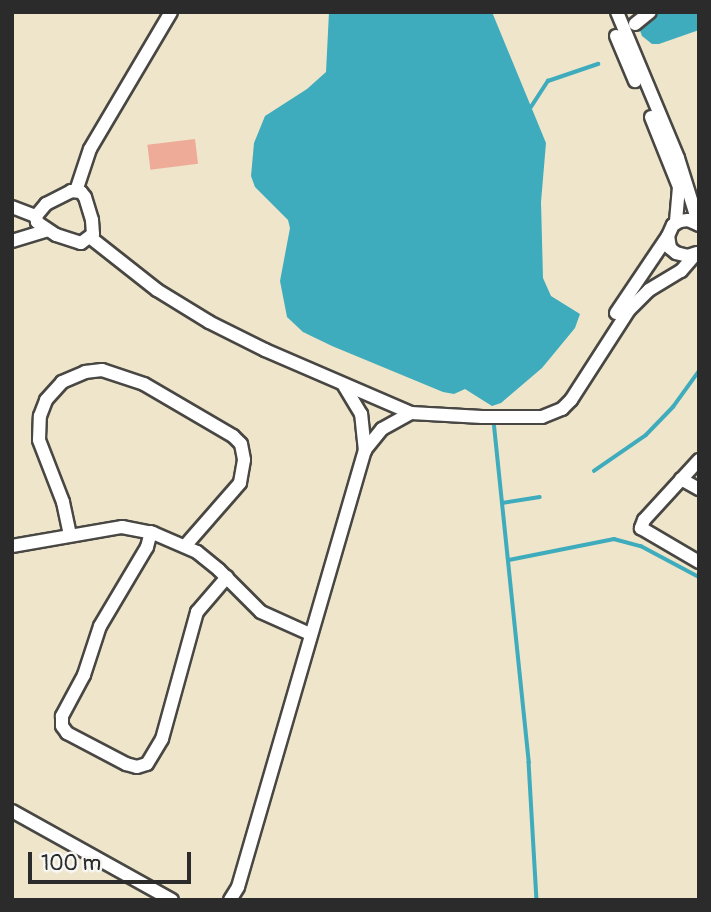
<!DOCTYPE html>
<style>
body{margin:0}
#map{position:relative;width:711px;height:912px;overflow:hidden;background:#efe5cb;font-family:Pangolin,sans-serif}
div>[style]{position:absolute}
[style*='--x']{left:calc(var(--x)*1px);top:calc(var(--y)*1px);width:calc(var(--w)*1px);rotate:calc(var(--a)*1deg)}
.water>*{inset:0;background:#3eacbc}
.stream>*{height:3.5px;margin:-1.75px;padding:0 1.75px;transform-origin:1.75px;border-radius:1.75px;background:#3eacbc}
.building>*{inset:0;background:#eeac98;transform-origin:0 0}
.roads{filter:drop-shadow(2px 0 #484743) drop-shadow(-2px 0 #484743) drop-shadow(0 2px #484743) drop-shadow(0 -2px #484743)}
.street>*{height:12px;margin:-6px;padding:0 6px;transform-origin:6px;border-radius:6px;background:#fff}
span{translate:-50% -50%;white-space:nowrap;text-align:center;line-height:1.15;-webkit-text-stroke:5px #f6f6f2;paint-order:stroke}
.frame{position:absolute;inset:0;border:14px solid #2b2b2b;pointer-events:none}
.scale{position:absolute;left:28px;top:852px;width:163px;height:32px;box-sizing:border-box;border:4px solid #2b2b2b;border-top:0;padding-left:9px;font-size:21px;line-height:24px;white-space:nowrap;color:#2b2b2b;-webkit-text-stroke:5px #f6f6f2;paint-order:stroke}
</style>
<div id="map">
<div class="water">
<div style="clip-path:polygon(329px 12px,492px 12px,546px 143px,541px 202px,543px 278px,551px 296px,580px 314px,575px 328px,542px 368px,501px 403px,492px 406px,465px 389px,454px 394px,443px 392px,332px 346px,303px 332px,287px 317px,280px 281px,290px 228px,288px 220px,255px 187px,251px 176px,254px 143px,265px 116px,307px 89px,326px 72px)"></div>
<div style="clip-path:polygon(655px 12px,699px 12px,699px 30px,659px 44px,652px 44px,642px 36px,639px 28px)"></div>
</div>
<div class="stream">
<div style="--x:531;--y:107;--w:31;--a:-57"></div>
<div style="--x:548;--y:81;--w:53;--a:-18.8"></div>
<div style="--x:494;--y:421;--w:343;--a:84.1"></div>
<div style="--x:529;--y:762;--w:138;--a:86.7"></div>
<div style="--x:594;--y:471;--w:63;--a:-34.7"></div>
<div style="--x:646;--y:435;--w:39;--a:-46"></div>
<div style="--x:673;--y:407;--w:44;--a:-54.2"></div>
<div style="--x:502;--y:503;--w:38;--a:-9"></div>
<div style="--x:509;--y:560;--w:107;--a:-11.3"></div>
<div style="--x:614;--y:539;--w:28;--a:15"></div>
<div style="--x:641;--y:546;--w:66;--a:28.1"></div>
</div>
<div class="building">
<div style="left:195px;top:139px;width:25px;height:48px;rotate:83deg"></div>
</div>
<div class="roads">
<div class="street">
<div style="--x:617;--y:12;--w:158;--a:67.3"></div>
<div style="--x:678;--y:158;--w:70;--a:72.6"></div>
<div style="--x:635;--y:24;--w:19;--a:-39"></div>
<div style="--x:616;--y:36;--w:49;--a:67.1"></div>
<div style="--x:651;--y:117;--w:75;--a:68.2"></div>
<div style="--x:679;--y:187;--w:35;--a:95"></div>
<div style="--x:71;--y:191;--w:10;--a:6"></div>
<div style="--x:81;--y:192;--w:6;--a:51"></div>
<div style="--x:85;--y:197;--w:24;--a:73"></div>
<div style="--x:92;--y:220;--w:14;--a:86"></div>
<div style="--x:93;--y:234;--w:15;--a:143"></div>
<div style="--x:81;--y:243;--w:26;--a:-162"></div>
<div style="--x:56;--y:235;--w:23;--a:-146"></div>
<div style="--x:37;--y:222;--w:6;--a:-99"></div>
<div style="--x:36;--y:216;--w:16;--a:-50"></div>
<div style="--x:46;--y:204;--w:28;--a:-27"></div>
<div style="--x:76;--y:191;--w:44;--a:-71.6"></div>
<div style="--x:90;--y:149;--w:159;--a:-59.4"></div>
<div style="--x:12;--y:207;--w:26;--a:21"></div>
<div style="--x:91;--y:238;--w:84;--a:38.2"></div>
<div style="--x:157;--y:290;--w:61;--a:31.6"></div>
<div style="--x:209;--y:322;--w:63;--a:26.6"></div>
<div style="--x:265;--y:350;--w:159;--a:23.3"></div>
<div style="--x:411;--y:413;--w:71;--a:3.2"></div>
<div style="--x:482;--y:417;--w:60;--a:0"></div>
<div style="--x:542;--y:417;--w:22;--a:-22"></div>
<div style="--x:562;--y:409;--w:13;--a:-45"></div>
<div style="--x:571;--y:400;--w:107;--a:-57.2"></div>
<div style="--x:629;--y:310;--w:28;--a:-45"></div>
<div style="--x:649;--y:290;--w:37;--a:-31"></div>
<div style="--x:681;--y:271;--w:23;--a:-49"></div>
<div style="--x:12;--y:241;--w:37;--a:-17"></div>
<div style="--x:697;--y:253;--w:9;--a:162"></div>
<div style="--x:688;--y:256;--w:12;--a:-166"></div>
<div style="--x:676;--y:253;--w:8;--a:-140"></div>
<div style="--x:670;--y:248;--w:12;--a:-99"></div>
<div style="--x:668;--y:236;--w:12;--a:-66"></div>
<div style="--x:673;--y:225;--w:8;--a:-30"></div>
<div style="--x:680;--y:221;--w:8;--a:-7"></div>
<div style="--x:688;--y:220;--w:12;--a:24"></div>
<div style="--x:616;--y:313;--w:93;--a:-56"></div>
<div style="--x:365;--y:450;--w:27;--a:-51"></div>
<div style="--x:382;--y:429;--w:33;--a:-29"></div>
<div style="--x:699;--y:460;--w:81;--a:132.5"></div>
<div style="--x:644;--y:520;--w:9;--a:111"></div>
<div style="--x:641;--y:528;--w:67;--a:30.4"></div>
<div style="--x:681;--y:479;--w:21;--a:29"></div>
<div style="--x:151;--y:532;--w:16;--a:105"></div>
<div style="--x:147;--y:547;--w:92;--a:120.7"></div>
<div style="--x:100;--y:626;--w:52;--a:108.1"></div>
<div style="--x:84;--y:675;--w:47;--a:118.2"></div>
<div style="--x:62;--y:716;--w:10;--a:90"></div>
<div style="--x:62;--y:726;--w:9;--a:54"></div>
<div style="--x:67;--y:733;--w:67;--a:27.7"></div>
<div style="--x:126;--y:764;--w:11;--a:15"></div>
<div style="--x:137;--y:767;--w:10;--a:-17"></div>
<div style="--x:147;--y:764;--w:29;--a:-59"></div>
<div style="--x:162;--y:739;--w:132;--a:-74.6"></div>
<div style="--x:197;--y:612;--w:46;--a:-49.4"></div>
<div style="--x:70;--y:535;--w:34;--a:-102"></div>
<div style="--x:63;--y:502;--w:66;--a:-111.2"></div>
<div style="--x:39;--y:440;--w:24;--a:-88"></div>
<div style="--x:40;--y:416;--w:17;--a:-69"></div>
<div style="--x:46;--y:400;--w:24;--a:-48"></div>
<div style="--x:62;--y:382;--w:25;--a:-23"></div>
<div style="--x:85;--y:372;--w:17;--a:-7"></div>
<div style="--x:102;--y:370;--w:44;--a:18.4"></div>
<div style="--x:144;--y:384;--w:103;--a:30.3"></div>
<div style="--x:233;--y:436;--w:11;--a:45"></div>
<div style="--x:241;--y:444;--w:16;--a:79"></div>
<div style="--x:244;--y:460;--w:23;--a:100"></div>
<div style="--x:240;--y:483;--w:82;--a:131.1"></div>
<div style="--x:12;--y:546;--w:112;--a:-9.8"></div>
<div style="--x:122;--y:527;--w:32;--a:11"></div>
<div style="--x:153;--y:533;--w:48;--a:23.4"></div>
<div style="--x:197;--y:552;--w:28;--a:39"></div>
<div style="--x:219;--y:570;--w:59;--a:45"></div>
<div style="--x:261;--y:612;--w:54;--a:24.2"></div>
<div style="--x:12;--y:811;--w:183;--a:29.1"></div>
<div style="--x:230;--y:900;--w:15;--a:-58"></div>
<div style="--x:238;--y:887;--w:454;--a:-73.8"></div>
<div style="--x:365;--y:451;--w:37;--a:-96"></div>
<div style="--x:361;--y:414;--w:33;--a:-121"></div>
</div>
</div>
<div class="frame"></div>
<div class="scale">100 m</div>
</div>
